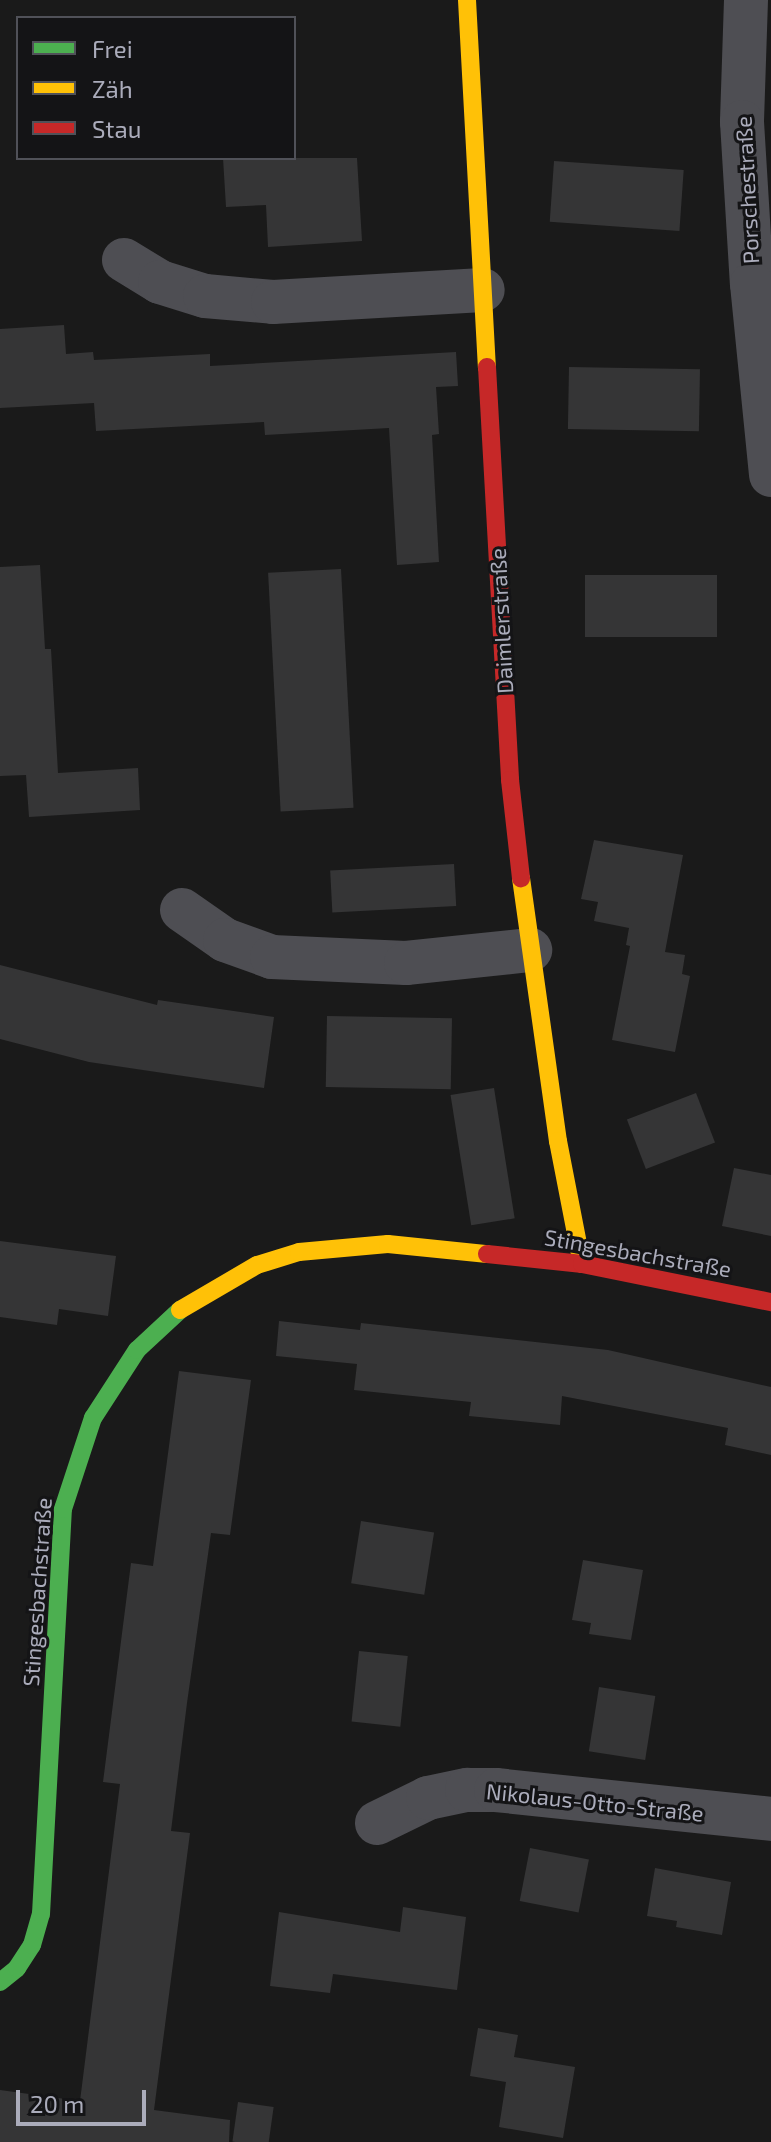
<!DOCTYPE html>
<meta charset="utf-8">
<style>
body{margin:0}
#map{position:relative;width:771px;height:2142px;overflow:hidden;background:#1a1a1a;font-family:"Exo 2",sans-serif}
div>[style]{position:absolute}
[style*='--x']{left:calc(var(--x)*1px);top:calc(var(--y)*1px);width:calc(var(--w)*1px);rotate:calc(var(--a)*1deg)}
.building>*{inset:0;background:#353536;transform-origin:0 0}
.street>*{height:44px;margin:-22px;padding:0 22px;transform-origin:22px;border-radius:22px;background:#4e4e53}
.fast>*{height:18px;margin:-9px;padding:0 9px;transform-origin:9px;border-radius:9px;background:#4caf50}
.slow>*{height:18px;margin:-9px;padding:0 9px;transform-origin:9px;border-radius:9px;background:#ffc107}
.jam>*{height:18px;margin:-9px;padding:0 9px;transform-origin:9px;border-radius:9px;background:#c62828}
span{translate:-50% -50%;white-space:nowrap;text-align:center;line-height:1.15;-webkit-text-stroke:6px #141416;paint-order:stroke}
.street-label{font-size:22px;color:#abacbb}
.legend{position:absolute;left:16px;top:16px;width:280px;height:144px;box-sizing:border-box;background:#141416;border:2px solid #505158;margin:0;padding:10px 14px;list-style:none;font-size:24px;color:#abacbb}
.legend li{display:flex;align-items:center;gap:16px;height:40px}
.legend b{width:40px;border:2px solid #505158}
.scale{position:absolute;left:16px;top:2090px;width:130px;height:36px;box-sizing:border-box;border:4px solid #abacbb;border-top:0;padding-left:10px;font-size:24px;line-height:28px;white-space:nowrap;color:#abacbb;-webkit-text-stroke:6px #141416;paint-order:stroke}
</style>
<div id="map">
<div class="building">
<div style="clip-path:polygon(223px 158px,357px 158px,362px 241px,268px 247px,266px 205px,226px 207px)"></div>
<div style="left:554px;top:161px;width:130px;height:61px;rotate:4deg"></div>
<div style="clip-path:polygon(64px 325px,66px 354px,93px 352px,94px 360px,210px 354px,210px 366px,456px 352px,458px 386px,436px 387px,439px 434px,432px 435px,439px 562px,397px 565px,389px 428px,265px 435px,264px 422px,96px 431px,94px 403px,0 408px,0 329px)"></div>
<div style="left:569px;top:367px;width:131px;height:62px;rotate:1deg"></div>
<div style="clip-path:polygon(40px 565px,45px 649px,51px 649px,58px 773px,138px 768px,140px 810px,29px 817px,26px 775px,0 776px,0 567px)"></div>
<div style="left:341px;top:569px;width:239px;height:73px;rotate:87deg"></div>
<div style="left:585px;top:575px;width:132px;height:62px"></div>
<div style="clip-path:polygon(594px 840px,683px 855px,665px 952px,685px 955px,682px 974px,690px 976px,675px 1052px,612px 1040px,630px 946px,626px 945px,629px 928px,594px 921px,598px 902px,581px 899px)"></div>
<div style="left:454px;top:864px;width:42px;height:124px;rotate:87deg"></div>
<div style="clip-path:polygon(0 965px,157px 1005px,158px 1000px,274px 1017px,264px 1088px,89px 1062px,0 1039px)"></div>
<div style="left:327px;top:1016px;width:125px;height:71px;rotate:1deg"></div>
<div style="left:494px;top:1088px;width:132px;height:44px;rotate:81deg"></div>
<div style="left:696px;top:1093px;width:53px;height:74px;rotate:69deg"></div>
<div style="clip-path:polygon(734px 1168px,771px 1175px,771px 1236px,722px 1226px)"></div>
<div style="clip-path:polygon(0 1241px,116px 1256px,108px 1316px,59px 1309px,57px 1325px,0 1317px)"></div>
<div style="clip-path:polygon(279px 1321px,360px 1330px,361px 1323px,608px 1350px,771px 1387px,771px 1455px,725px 1445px,728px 1428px,562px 1396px,560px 1425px,469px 1416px,471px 1402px,354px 1390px,357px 1364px,276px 1356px)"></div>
<div style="clip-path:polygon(179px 1371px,251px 1380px,230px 1535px,211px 1533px,187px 1703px,171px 1831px,190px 1833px,154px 2110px,230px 2120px,229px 2142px,0 2142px,0 2090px,80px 2101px,120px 1784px,103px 1782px,131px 1563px,153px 1566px)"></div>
<div style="left:361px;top:1521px;width:74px;height:63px;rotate:9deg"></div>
<div style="clip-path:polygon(583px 1560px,643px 1570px,631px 1640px,589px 1634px,591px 1623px,572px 1620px)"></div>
<div style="left:359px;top:1651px;width:49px;height:71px;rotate:6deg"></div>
<div style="left:599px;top:1687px;width:57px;height:65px;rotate:9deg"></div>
<div style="left:530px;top:1848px;width:60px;height:54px;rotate:11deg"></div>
<div style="clip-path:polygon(655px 1868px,731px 1882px,722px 1935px,676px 1927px,677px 1921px,647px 1916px)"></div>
<div style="clip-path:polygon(403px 1907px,466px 1917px,457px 1990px,333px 1974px,330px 1993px,270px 1986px,279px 1912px,400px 1932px)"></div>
<div style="clip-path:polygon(478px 2028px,518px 2035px,514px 2057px,575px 2067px,563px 2138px,499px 2127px,506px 2082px,470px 2076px)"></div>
<div style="left:238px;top:2102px;width:36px;height:40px;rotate:8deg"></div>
</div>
<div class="street">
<div style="--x:746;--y:0;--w:122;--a:91.9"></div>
<div style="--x:742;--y:122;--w:162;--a:86.5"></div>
<div style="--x:752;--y:284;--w:192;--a:84.3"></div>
<div style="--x:124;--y:260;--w:42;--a:31.4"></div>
<div style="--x:160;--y:282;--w:47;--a:17.3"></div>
<div style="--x:205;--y:296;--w:68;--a:5"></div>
<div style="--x:273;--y:302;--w:210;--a:-3.3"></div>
<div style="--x:182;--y:910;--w:52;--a:34.9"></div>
<div style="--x:225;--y:940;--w:50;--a:19.9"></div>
<div style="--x:272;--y:957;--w:134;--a:2.6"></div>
<div style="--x:406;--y:963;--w:125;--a:-6"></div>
<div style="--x:377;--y:1823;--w:57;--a:-26.1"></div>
<div style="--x:428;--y:1798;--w:40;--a:-12"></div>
<div style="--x:467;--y:1790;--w:29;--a:0"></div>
<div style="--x:496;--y:1790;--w:277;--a:6"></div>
</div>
<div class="fast">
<div style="--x:0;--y:1982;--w:22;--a:-39"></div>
<div style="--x:17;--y:1968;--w:27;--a:-57"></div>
<div style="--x:32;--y:1945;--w:32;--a:-74"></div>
<div style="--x:41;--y:1914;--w:406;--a:-86.9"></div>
<div style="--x:63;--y:1509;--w:96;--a:-71.8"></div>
<div style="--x:93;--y:1418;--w:81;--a:-57.1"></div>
<div style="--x:137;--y:1350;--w:59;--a:-42.9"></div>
</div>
<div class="slow">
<div style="--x:467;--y:0;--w:368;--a:86.9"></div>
<div style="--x:521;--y:878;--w:266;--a:82"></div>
<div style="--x:558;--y:1141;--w:125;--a:79"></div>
<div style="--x:180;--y:1310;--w:89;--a:-30.3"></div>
<div style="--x:257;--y:1265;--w:44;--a:-17.2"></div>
<div style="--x:299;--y:1252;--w:89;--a:-5.1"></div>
<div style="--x:388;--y:1244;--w:100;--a:5.8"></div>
</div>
<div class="jam">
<div style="--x:487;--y:367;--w:414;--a:86.8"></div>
<div style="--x:510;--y:780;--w:99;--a:83.6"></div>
<div style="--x:487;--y:1254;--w:96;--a:6"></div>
<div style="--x:582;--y:1264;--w:193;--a:11.4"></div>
</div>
<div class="street-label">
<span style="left:747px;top:190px;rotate:-93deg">Porschestraße</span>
<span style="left:501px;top:621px;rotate:-93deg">Daimlerstraße</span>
<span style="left:638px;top:1253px;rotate:10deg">Stingesbachstraße</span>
<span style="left:37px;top:1592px;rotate:-86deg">Stingesbachstraße</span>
<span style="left:595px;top:1802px;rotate:6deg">Nikolaus-Otto-Straße</span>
</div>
<ul class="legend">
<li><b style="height:10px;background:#4caf50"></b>Frei</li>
<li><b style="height:10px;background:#ffc107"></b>Zäh</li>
<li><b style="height:10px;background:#c62828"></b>Stau</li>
</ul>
<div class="scale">20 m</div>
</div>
